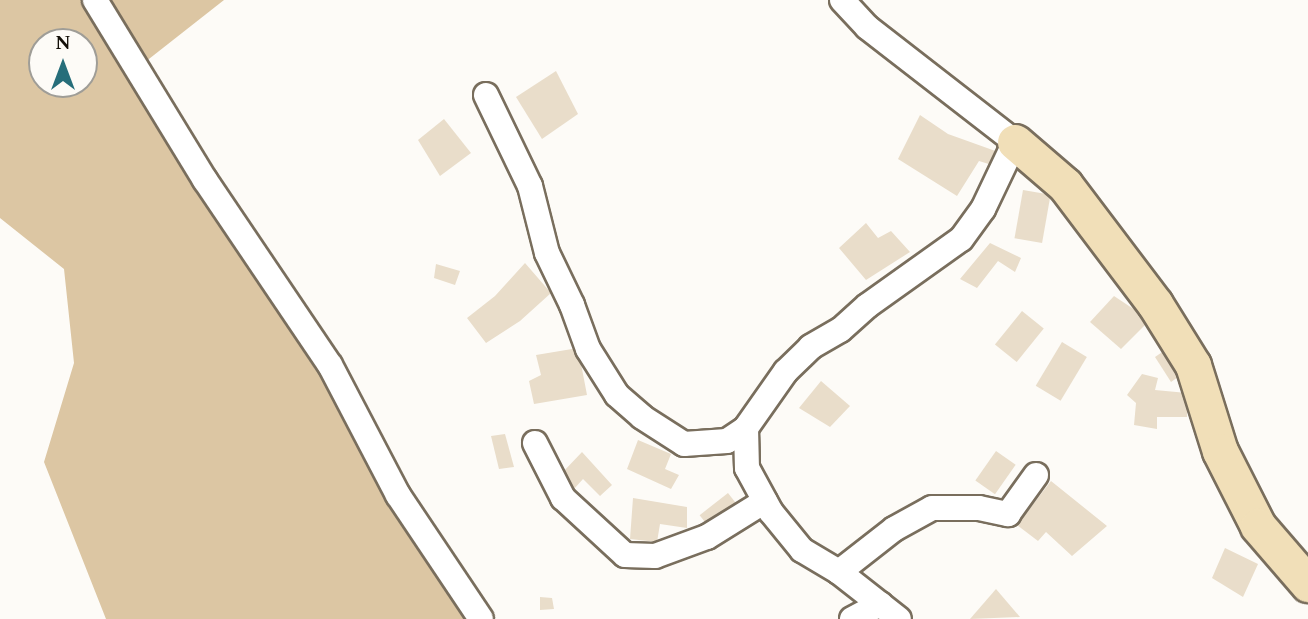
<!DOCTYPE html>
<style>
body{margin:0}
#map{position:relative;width:1308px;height:619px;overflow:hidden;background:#fdfbf7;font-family:Spectral,serif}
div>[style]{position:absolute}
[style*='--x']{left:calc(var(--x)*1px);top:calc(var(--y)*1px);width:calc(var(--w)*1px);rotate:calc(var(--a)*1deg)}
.green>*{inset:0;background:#dcc6a3}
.building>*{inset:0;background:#e9ddca;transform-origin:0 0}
.roads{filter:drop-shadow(2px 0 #796e5d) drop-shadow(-2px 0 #796e5d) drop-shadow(0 2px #796e5d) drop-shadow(0 -2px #796e5d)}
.street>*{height:24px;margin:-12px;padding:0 12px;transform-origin:12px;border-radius:12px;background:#fff}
.secondary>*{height:35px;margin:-17.5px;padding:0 17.5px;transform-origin:17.5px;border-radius:17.5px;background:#f1dfb8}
span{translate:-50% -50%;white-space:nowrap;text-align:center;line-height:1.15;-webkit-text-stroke:7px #fdfbf7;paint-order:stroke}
.north{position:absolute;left:28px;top:28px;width:70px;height:70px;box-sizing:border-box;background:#fdfbf7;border:2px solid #9f9d97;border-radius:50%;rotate:0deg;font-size:19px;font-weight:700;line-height:28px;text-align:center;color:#130f08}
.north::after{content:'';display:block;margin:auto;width:24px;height:32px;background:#266e7a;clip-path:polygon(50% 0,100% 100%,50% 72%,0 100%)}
</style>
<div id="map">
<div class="green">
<div style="clip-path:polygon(evenodd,0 0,224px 0,140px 66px,203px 198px,479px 619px,106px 619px,44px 462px,74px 363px,64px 269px,0 218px,0 0,42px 42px,84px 42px,84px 84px,42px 84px,42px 42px)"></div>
</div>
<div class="building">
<div style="clip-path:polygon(556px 71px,578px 114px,542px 139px,516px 97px)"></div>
<div style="clip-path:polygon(920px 115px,948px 134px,1001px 153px,992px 165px,979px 161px,957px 196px,898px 159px)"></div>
<div style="clip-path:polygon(444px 119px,471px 153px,440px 176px,418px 140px)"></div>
<div style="left:1023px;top:190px;width:28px;height:49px;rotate:10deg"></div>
<div style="clip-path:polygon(866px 223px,878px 238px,891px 231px,910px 252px,866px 280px,839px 248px)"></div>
<div style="clip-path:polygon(990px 243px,1021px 258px,1015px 272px,998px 261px,977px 288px,960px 279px)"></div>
<div style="clip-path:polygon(525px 263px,551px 293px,520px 321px,486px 343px,467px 318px,495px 296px)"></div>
<div style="clip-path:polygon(436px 264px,460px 271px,455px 285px,434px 278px)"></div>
<div style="clip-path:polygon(1114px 296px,1150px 320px,1121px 349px,1090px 322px)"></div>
<div style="left:1022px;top:311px;width:28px;height:43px;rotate:39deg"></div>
<div style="left:1062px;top:342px;width:29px;height:51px;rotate:31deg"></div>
<div style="clip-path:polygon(1174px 344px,1188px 370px,1171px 382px,1155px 357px)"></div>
<div style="clip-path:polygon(578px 348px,587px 395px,534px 404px,529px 381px,541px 375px,536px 355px)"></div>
<div style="clip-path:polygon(1142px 374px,1158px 378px,1155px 390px,1187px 393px,1187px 417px,1157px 417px,1157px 429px,1134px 425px,1136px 403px,1127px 395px)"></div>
<div style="clip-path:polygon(821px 381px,850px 406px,830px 427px,799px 408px)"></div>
<div style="clip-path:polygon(505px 434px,514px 467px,499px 469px,491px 436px)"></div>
<div style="clip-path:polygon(638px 440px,671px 454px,665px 469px,679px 475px,671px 489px,627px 469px)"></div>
<div style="left:996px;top:451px;width:24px;height:36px;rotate:35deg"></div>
<div style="clip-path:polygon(582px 452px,612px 485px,600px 496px,583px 479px,574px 489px,562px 473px)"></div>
<div style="clip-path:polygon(1051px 481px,1107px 526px,1072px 556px,1046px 532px,1038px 541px,1017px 525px)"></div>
<div style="left:728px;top:493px;width:18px;height:36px;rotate:52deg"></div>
<div style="clip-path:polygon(633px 498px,687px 507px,687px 528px,660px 524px,657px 542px,630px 539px)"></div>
<div style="clip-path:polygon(1225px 548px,1258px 564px,1243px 597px,1212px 578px)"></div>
<div style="clip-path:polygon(996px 589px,1020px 617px,970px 619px)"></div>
<div style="clip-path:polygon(540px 597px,552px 598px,554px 609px,540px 610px)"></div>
</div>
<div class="roads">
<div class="street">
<div style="--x:95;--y:0;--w:211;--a:58.6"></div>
<div style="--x:205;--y:180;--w:223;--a:56"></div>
<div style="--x:330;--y:365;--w:147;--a:62.4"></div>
<div style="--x:398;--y:495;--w:149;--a:56.2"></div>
<div style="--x:842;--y:0;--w:37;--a:47"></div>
<div style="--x:867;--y:27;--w:187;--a:37.8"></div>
<div style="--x:1015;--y:142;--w:74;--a:115.5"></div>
<div style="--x:983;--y:209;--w:37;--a:126"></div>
<div style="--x:961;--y:239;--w:115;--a:144.5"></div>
<div style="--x:867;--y:306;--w:36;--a:138"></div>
<div style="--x:840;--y:330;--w:34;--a:150"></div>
<div style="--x:811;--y:347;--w:35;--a:136"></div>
<div style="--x:786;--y:371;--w:70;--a:125.1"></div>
<div style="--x:746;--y:428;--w:40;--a:88.6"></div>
<div style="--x:747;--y:468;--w:50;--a:61.4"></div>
<div style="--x:771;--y:512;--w:49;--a:50.8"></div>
<div style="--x:802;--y:550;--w:43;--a:30.7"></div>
<div style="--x:839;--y:572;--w:76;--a:38.1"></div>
<div style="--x:486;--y:95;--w:101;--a:64.2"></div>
<div style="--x:530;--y:186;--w:69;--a:75.8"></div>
<div style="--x:547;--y:253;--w:58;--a:64.3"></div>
<div style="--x:572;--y:305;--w:47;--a:70"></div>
<div style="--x:588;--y:349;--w:54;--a:57.8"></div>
<div style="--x:617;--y:395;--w:33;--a:41"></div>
<div style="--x:642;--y:417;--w:50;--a:32.7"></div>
<div style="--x:684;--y:444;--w:43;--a:-4"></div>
<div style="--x:727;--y:441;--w:23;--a:-34"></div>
<div style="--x:535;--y:443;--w:62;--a:63"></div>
<div style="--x:563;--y:498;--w:84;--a:42.6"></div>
<div style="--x:625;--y:555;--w:30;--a:2"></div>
<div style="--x:655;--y:556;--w:55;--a:-20.1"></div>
<div style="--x:707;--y:537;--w:68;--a:-31.8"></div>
<div style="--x:839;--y:572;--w:70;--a:-38"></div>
<div style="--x:894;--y:529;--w:43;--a:-28.9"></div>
<div style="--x:932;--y:508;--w:47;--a:0"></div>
<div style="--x:979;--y:508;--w:30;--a:12"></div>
<div style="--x:1008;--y:514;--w:48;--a:-54.3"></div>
<div style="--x:852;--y:619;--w:32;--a:-28"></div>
</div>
<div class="secondary">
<div style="--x:1015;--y:142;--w:66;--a:40.7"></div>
<div style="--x:1065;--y:185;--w:149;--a:52.9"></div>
<div style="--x:1155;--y:304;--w:72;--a:58.1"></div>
<div style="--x:1193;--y:365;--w:90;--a:72.6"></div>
<div style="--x:1220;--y:451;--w:84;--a:63.1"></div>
<div style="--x:1258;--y:526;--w:77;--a:49.2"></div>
</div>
</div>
<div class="north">N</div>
</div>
